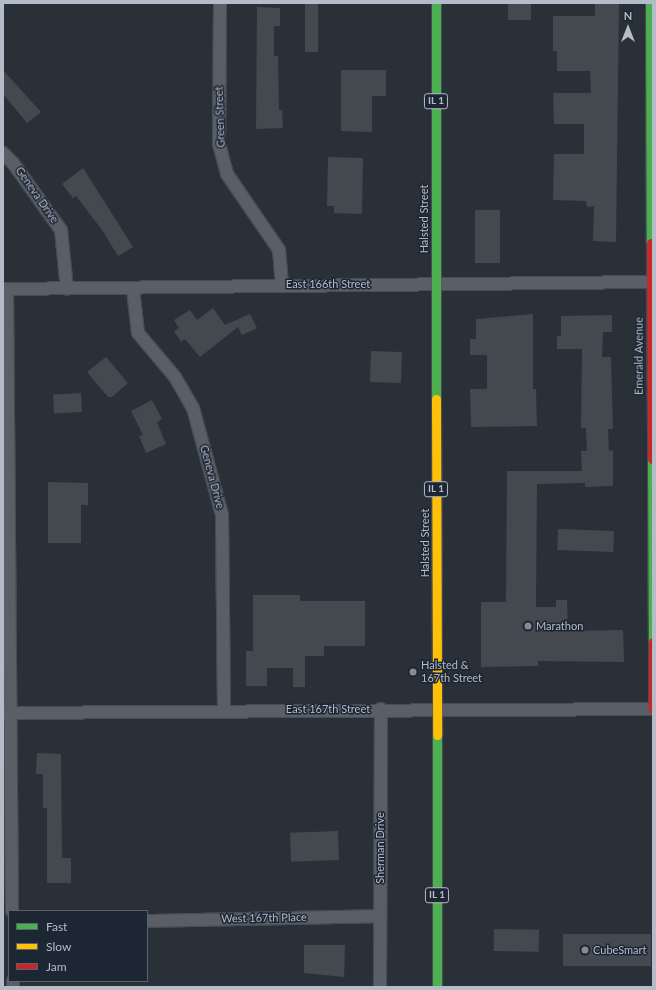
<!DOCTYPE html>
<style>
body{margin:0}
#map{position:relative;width:656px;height:990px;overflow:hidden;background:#2a3038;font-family:Lato,sans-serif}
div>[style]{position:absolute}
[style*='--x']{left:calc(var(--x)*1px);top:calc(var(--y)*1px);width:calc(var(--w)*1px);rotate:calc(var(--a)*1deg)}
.building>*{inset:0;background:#444950;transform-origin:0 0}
.roads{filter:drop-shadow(1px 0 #484c53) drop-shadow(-1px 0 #484c53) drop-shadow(0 1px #484c53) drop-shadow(0 -1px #484c53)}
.street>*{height:12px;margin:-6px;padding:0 6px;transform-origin:6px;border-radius:6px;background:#5a5e66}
.fast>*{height:9px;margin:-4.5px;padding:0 4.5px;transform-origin:4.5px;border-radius:4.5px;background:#4caf50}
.slow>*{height:9px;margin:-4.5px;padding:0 4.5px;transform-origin:4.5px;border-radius:4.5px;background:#ffc107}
.jam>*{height:9px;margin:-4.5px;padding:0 4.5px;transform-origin:4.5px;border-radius:4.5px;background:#c62828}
.dots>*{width:11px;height:11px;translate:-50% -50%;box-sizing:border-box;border:2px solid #1d2633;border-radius:50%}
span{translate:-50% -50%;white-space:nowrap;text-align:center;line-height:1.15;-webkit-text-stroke:3px #1d2633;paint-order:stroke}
.shield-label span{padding:1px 3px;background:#1d2633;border:1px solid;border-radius:3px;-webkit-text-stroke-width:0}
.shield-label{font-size:10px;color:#b4bcc9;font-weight:700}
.street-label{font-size:11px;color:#b4bcc9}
.poi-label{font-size:11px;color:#b4bcc9}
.left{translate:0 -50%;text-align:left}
.frame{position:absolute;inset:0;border:4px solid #b4bcc9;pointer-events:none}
.legend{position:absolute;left:8px;top:910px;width:140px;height:72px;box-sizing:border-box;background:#1d2633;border:1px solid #59626f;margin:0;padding:5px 7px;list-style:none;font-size:12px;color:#b4bcc9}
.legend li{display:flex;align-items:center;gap:8px;height:20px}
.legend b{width:20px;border:1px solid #59626f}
.north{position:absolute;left:608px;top:8px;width:40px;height:40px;-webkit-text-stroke:3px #1d2633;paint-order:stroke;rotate:0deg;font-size:11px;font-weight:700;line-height:16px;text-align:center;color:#b4bcc9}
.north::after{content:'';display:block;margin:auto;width:14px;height:18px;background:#b4bcc9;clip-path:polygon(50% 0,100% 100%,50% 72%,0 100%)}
</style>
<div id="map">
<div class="building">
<div style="left:305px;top:3px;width:13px;height:49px"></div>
<div style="left:508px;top:3px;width:23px;height:17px"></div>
<div style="clip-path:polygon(595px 3px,619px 3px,616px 242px,593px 241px,594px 206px,587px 207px,586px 201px,553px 200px,554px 154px,584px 154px,584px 124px,554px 124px,553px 93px,591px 93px,590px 71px,557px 71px,557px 51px,553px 51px,553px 16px,595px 16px)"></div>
<div style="clip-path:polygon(257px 7px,280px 8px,280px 26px,274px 26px,274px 56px,278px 56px,279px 110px,282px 110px,283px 128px,256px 129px)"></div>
<div style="clip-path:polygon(3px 70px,41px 112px,27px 123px,3px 94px)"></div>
<div style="clip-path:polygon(341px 70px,386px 70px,386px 96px,372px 96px,372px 132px,341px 131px)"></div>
<div style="clip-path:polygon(328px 157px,363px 158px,362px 214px,334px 213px,334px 206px,327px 206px)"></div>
<div style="clip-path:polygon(83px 168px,133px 247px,118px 256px,102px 230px,76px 196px,73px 198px,62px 184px)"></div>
<div style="left:475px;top:210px;width:25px;height:53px"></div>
<div style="clip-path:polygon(213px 308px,225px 325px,250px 314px,257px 328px,242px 335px,238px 327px,200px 357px,185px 339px,181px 342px,174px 331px,179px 328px,174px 320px,190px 310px,197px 320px)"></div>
<div style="clip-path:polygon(533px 314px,533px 389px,536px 389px,537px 426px,471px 427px,470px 389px,487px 389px,487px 355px,470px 355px,470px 339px,476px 339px,476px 319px)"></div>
<div style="clip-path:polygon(612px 315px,612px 332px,603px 332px,602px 357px,611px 357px,613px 429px,608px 429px,609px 451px,613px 450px,613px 486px,585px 487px,585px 483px,537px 484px,536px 607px,556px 607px,556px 600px,567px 600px,568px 631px,623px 630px,624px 662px,538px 661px,538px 666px,481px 667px,481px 602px,506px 602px,507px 471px,582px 471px,581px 451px,587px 451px,586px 428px,581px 428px,582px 349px,557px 349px,557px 336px,561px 336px,561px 316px)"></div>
<div style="left:371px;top:351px;width:31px;height:31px;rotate:2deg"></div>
<div style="clip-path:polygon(106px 357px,128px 383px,112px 397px,108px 397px,87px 372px)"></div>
<div style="left:81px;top:393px;width:19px;height:28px;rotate:87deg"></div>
<div style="clip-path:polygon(152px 400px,162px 419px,157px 422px,166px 444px,146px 453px,139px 436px,143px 435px,131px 411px)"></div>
<div style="clip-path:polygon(48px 482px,88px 483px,88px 505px,81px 505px,81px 543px,48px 543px)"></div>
<div style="left:558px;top:529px;width:56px;height:21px;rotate:2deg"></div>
<div style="clip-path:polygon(253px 595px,300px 595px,300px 601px,365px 601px,365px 646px,324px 646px,324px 656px,305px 656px,305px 687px,293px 687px,293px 668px,267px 668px,267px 686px,246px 686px,246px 651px,253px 651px)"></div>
<div style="clip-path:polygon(37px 753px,61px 754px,62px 858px,71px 858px,71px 883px,47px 883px,47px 808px,43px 808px,43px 774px,36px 774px)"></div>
<div style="left:338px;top:831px;width:29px;height:48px;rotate:88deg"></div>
<div style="left:494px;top:929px;width:45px;height:22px;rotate:1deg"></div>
<div style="left:651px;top:934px;width:32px;height:88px;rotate:90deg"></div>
<div style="clip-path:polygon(304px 945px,345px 945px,344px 977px,304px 973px)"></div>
</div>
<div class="roads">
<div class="street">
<div style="--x:220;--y:3;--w:141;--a:90.4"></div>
<div style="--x:219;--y:144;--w:31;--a:75"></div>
<div style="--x:227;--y:174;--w:92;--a:55.6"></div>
<div style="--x:279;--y:250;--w:35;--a:85"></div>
<div style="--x:3;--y:153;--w:14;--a:45"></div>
<div style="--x:13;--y:163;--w:82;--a:54.4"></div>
<div style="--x:61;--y:230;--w:59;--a:84.2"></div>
<div style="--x:3;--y:289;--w:650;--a:-0.62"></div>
<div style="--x:7;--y:289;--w:622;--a:89.54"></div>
<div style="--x:133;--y:289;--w:44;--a:83.5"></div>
<div style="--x:138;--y:333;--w:57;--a:49.9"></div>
<div style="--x:175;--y:377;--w:36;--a:60"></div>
<div style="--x:193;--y:408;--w:111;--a:74.8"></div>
<div style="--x:222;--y:515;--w:195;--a:89.4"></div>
<div style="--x:3;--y:713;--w:650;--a:-0.35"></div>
<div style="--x:147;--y:921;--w:233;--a:-1.2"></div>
<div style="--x:13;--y:981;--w:6;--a:90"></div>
<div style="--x:380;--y:987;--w:278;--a:-89.8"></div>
</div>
<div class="fast">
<div style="--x:436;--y:3;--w:396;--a:90"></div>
<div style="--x:650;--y:3;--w:240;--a:89.8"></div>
<div style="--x:652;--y:459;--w:183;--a:89.7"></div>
<div style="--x:437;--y:735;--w:252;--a:90"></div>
</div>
<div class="slow">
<div style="--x:436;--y:399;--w:336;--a:89.8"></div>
</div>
<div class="jam">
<div style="--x:651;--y:243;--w:216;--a:89.7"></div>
<div style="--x:653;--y:642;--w:67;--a:90"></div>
</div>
</div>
<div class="dots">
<div style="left:528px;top:626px;background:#848b96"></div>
<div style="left:413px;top:672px;background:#848b96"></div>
<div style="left:585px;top:950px;background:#848b96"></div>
</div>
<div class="shield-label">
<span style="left:436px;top:101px">IL 1</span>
<span style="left:436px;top:489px">IL 1</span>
<span style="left:437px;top:895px">IL 1</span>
</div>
<div class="street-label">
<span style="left:220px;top:117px;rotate:-92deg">Green Street</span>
<span style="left:37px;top:195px;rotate:55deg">Geneva Drive</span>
<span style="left:424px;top:219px;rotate:-90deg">Halsted Street</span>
<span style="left:328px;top:284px">East 166th Street</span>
<span style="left:639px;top:356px;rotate:-90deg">Emerald Avenue</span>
<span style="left:212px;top:477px;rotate:75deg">Geneva Drive</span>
<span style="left:425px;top:543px;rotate:-90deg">Halsted Street</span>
<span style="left:328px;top:709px">East 167th Street</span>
<span style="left:380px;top:848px;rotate:-90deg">Sherman Drive</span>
<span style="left:264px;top:918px;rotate:-1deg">West 167th Place</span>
</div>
<div class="poi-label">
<span class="left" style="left:536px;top:626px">Marathon</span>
<span class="left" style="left:421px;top:672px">Halsted &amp;<br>167th Street</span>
<span class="left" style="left:593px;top:950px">CubeSmart</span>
</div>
<div class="frame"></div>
<ul class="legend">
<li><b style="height:5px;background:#4caf50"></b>Fast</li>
<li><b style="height:5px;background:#ffc107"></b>Slow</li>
<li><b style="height:5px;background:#c62828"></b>Jam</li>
</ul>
<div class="north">N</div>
</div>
